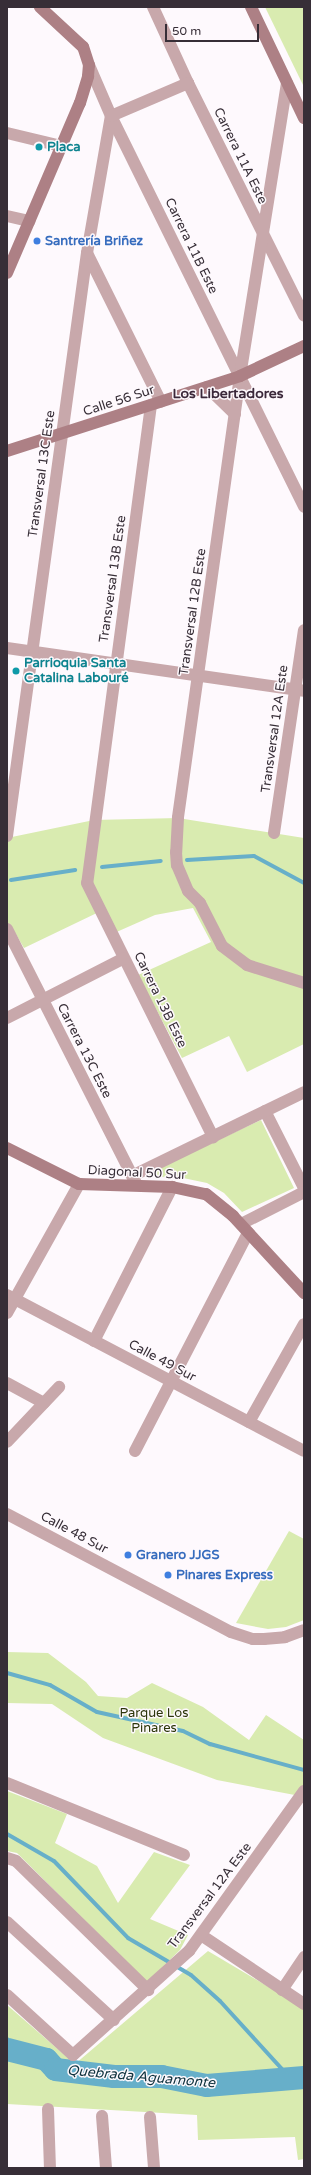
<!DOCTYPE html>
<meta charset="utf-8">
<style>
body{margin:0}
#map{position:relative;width:311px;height:2175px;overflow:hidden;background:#fef9fd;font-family:"Varela Round",sans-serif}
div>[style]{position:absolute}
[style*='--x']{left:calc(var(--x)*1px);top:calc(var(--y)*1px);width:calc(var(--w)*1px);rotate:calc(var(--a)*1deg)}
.green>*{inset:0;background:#d9ebb0}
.stream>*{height:4px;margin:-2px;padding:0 2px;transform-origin:2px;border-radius:2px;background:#67afc9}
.river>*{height:23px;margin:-11.5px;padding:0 11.5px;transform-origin:11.5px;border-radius:11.5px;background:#67afc9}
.street>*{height:12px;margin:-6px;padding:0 6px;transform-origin:6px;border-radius:6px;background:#c8a8ab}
.secondary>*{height:12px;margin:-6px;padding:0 6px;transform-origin:6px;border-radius:6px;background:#ad8085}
.dots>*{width:11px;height:11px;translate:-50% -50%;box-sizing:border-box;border:2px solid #fef9fd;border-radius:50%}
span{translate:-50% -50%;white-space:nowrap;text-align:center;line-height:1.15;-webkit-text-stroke:3px #fef9fd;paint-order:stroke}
.culture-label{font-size:13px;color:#0d838f;font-weight:700}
.left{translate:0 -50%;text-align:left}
.street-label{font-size:13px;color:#372e37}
.shop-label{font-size:13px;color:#366cbe;font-weight:700}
.park-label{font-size:13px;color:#2c360a}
.neighbourhood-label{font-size:14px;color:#3b283a;font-weight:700}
.water-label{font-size:14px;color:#0e313d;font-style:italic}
.frame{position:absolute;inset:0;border:8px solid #372e37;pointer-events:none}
.scale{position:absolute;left:165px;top:24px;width:94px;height:18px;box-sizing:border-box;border:2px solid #372e37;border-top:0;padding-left:5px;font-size:12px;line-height:14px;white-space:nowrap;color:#372e37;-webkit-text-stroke:3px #fef9fd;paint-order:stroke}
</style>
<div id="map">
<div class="green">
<div style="clip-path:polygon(265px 7px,304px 7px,304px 87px)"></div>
<div style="clip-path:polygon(178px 818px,304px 838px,304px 1044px,247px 1072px,229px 1036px,182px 1058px,138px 975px,211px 942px,193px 908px,155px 915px,112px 934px,101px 911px,24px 948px,10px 924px,7px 926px,7px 838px,94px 820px)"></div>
<div style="clip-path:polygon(261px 1120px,294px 1188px,242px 1212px,224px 1193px,207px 1183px,183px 1178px,142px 1176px)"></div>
<div style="clip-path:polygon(289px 1531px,304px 1539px,304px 1620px,286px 1627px,268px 1629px,236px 1623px)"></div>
<div style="clip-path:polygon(7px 1652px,48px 1653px,86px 1682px,98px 1696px,127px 1698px,152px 1683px,203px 1707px,249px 1740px,266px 1715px,304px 1740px,304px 1792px,300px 1796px,217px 1780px,103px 1738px,52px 1704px,7px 1703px)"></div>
<div style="clip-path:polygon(7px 1791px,67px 1814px,55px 1843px,97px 1866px,118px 1903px,154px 1852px,190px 1865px,150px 1919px,188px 1935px,180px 1950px,147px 1982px,17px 1853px,7px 1851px)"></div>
<div style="clip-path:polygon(208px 1951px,304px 2008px,304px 2159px,298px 2160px,295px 2137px,198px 2140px,197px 2115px,7px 2104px,7px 2005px,75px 2064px)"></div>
</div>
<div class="stream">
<div style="--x:187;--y:860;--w:67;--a:-3.4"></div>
<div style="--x:254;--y:856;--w:57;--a:28.4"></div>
<div style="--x:102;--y:867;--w:59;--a:-5.8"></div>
<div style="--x:11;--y:880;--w:65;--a:-8.9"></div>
<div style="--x:7;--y:1673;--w:45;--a:15.6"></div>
<div style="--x:50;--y:1685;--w:54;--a:29.9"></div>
<div style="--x:97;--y:1712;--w:88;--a:12.5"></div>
<div style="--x:183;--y:1731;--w:30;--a:26"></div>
<div style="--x:210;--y:1744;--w:98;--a:15.5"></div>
<div style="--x:7;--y:1834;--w:54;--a:29.9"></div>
<div style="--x:54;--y:1861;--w:107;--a:46.1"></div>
<div style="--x:128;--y:1938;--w:73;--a:30.4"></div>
<div style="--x:191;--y:1975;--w:39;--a:42"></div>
<div style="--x:220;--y:2001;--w:104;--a:47.7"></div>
<div style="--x:7;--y:2039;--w:12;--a:70"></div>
</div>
<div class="river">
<div style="--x:7;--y:2049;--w:40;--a:14.4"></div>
<div style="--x:46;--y:2059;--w:13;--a:48"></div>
<div style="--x:55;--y:2069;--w:59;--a:6.8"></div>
<div style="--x:114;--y:2076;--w:47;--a:0"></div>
<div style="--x:161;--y:2076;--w:46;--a:11.3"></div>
<div style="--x:206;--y:2085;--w:98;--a:-4.7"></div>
</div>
<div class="street">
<div style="--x:153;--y:7;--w:84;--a:65.3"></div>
<div style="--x:188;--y:83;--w:260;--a:63.5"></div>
<div style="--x:89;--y:65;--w:56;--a:66.7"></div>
<div style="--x:111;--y:116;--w:436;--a:63.7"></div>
<div style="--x:287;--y:83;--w:297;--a:99.1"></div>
<div style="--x:240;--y:376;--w:446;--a:98"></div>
<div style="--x:178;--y:818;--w:34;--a:93"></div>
<div style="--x:176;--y:852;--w:13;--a:86"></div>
<div style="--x:177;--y:865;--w:28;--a:67"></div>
<div style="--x:188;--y:891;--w:17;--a:45"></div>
<div style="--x:200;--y:903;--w:48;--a:62.9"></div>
<div style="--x:222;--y:946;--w:31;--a:37"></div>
<div style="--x:247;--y:965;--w:60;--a:17.5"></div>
<div style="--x:7;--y:133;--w:56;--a:13.5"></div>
<div style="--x:7;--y:216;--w:23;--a:13"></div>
<div style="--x:87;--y:253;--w:166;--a:63.6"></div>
<div style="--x:207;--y:387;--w:39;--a:44"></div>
<div style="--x:151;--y:405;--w:482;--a:97.6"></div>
<div style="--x:87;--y:883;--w:284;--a:63.6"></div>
<div style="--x:7;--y:648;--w:300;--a:8.2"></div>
<div style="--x:274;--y:833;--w:205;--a:-81.6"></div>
<div style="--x:7;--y:836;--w:588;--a:-82.19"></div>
<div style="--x:87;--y:253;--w:139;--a:-80.1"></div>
<div style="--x:111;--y:116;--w:84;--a:-23.2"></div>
<div style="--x:7;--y:929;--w:287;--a:63.1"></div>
<div style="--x:7;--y:1018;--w:131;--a:-27.1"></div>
<div style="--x:265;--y:1111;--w:86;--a:63.1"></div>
<div style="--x:132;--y:1176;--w:191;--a:-26"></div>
<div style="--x:241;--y:1224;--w:71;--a:-26.9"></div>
<div style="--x:7;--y:1295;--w:335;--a:27.7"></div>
<div style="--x:7;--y:1313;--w:148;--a:-60.8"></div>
<div style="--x:94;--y:1341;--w:173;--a:-63.1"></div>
<div style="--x:7;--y:1383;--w:42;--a:28.4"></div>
<div style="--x:249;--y:1422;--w:112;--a:-60.7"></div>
<div style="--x:7;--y:1442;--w:76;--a:-46.6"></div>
<div style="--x:135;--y:1451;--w:246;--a:-62.6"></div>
<div style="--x:7;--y:1514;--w:253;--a:27.8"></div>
<div style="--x:231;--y:1632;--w:23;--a:18"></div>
<div style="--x:253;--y:1639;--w:11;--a:0"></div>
<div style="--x:264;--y:1639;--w:21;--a:-5"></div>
<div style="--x:285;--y:1637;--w:20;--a:-20"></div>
<div style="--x:7;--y:1783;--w:191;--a:22.1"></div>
<div style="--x:7;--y:1858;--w:9;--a:18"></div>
<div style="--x:16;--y:1861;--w:185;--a:44.3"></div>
<div style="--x:7;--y:1922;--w:145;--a:42.5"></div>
<div style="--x:201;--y:1935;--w:124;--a:33.8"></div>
<div style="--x:282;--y:1990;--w:40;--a:-56"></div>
<div style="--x:7;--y:1995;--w:89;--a:42.3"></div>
<div style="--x:73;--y:2055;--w:156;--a:-41.9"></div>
<div style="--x:189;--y:1951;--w:197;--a:-54.3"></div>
<div style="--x:48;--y:2109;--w:59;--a:88.1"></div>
<div style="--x:102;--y:2116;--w:52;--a:85.6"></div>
<div style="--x:150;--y:2117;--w:51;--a:85.5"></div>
</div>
<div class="secondary">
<div style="--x:251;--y:7;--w:123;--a:64.5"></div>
<div style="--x:7;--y:273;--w:185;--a:-66.8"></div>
<div style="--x:80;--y:103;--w:28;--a:-73"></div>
<div style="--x:88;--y:76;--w:11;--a:-85"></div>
<div style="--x:89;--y:65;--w:19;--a:-108"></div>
<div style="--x:83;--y:47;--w:59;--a:-137.1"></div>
<div style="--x:7;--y:451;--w:245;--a:-17.8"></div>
<div style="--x:240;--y:376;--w:71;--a:-25.1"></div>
<div style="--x:7;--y:1148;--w:80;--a:26.6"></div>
<div style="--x:79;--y:1184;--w:93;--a:1.8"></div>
<div style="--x:172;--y:1187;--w:35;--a:12"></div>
<div style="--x:206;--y:1194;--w:35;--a:39"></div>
<div style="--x:233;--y:1216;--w:105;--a:47.3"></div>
</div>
<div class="dots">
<div style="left:39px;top:147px;background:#0f9aa8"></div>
<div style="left:37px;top:241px;background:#3f7fe0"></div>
<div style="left:16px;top:671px;background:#0f9aa8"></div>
<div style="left:128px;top:1555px;background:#3f7fe0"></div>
<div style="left:168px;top:1575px;background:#3f7fe0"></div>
</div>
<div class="culture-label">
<span class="left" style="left:47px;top:147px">Placa</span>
<span class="left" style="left:24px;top:671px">Parrioquia Santa<br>Catalina Labouré</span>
</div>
<div class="street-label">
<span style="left:240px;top:156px;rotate:64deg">Carrera 11A Este</span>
<span style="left:191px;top:246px;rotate:64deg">Carrera 11B Este</span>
<span style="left:119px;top:401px;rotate:-18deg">Calle 56 Sur</span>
<span style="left:42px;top:474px;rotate:-82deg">Transversal 13C Este</span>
<span style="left:113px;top:579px;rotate:-82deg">Transversal 13B Este</span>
<span style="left:193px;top:612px;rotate:-82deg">Transversal 12B Este</span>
<span style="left:275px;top:729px;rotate:-82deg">Transversal 12A Este</span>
<span style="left:160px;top:1000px;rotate:64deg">Carrera 13B Este</span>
<span style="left:84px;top:1051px;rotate:63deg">Carrera 13C Este</span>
<span style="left:137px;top:1173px;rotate:3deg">Diagonal 50 Sur</span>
<span style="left:162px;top:1361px;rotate:28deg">Calle 49 Sur</span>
<span style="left:74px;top:1533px;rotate:28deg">Calle 48 Sur</span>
<span style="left:210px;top:1896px;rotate:-53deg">Transversal 12A Este</span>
</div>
<div class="shop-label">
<span class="left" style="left:45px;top:241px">Santrería Briñez</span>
<span class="left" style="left:136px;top:1555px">Granero JJGS</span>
<span class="left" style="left:176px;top:1575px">Pinares Express</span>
</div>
<div class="park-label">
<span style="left:154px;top:1721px">Parque Los<br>Pinares</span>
</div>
<div class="neighbourhood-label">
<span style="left:228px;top:394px">Los Libertadores</span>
</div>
<div class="water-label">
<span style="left:141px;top:2077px;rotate:5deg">Quebrada Aguamonte</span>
</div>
<div class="frame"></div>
<div class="scale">50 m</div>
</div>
